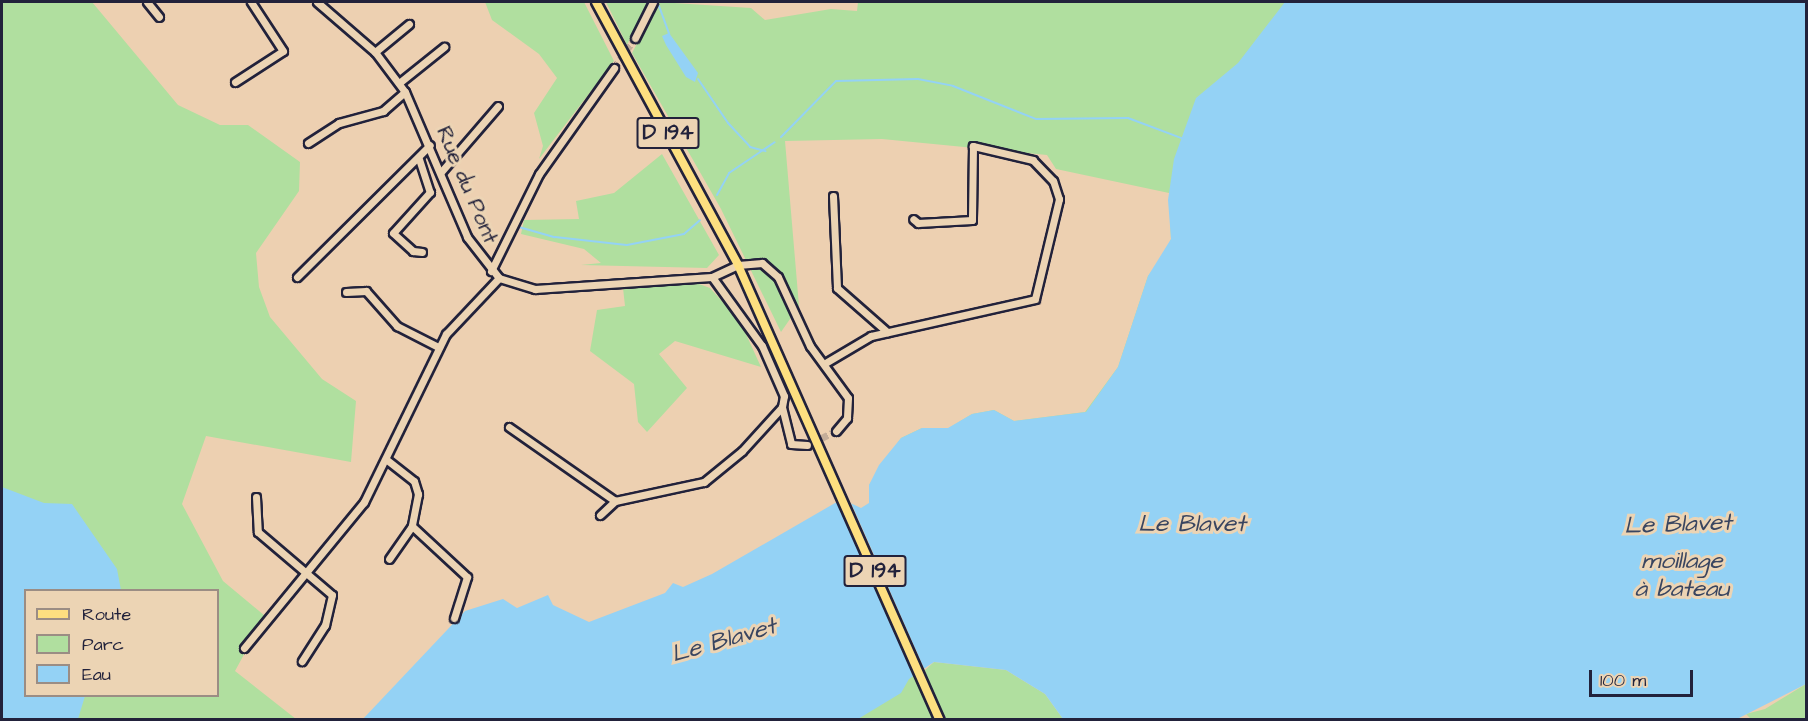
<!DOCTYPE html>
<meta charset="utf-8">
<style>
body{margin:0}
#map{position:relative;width:1808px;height:721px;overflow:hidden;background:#edd0b1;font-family:"Architects Daughter",sans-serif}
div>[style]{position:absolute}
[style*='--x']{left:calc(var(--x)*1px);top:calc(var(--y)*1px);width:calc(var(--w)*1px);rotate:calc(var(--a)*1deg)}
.green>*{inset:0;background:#b0df9f}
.water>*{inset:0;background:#94d2f5}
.pier>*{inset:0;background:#edd0b1}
.stream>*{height:2px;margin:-1px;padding:0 1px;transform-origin:1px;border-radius:1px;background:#94d2f5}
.minor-tunnel>*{height:7px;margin-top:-3.5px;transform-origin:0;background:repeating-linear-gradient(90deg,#c4ad99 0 7px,transparent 0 10.5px)}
.roads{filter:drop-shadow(2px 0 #22223b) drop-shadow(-2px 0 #22223b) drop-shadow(0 2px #22223b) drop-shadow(0 -2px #22223b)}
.minor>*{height:7px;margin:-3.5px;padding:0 3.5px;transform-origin:3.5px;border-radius:3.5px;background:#ecd4b4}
.major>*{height:8px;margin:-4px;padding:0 4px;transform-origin:4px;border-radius:4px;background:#fddf80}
span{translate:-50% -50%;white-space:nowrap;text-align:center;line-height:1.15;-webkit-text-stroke:6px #ecd4b4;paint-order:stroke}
.shield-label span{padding:2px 4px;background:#ecd4b4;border:2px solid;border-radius:4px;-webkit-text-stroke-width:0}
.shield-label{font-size:21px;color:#22223b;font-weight:700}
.street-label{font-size:22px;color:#22223b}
.water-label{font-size:24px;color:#394560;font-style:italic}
.frame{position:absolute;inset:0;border:3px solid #22223b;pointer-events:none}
.legend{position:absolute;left:24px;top:589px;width:195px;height:108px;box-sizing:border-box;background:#ecd4b4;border:2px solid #9b8d84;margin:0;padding:8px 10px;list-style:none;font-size:18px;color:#22223b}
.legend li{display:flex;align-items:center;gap:12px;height:30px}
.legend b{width:30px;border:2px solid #9b8d84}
.scale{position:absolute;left:1589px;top:670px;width:104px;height:27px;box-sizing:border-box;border:3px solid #22223b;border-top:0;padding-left:8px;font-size:18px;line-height:21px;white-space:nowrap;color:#22223b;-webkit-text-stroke:4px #ecd4b4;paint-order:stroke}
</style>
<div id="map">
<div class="green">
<div style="clip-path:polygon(evenodd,2px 2px,92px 2px,178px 105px,220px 125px,248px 125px,300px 162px,299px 191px,256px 253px,259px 287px,270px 317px,322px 379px,356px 401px,351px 462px,206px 436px,182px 504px,223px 581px,265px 616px,235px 671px,296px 719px,2px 719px,2px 2px,26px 590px,218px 590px,218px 696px,26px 696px,26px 590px)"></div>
<div style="clip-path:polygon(485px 2px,584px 2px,614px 61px,539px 159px,543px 146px,534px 113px,557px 78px,539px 54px,492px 20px)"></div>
<div style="clip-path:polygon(606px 2px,648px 2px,627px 45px)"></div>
<div style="clip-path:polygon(659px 2px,751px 8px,765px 20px,831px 9px,857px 11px,858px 2px,1806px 2px,1806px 305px,869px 485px,901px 438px,922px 428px,949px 428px,972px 414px,994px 410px,1014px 421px,1085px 412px,1118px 367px,1148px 276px,1165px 255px,1171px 239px,1169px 193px,1056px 169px,1047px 155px,882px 139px,785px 141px,799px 306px,781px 332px,721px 209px,632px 53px)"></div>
<div style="clip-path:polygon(662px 154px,719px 255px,707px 268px,581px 265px,601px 263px,584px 249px,521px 234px,524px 220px,579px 219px,576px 201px,614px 193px)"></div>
<div style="clip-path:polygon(699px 284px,710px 288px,740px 321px,761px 367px,675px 341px,659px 354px,687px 388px,647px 432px,638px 422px,634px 384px,590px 351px,597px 310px,625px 306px,623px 288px)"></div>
<div style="clip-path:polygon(934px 662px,1006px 670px,1045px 694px,1063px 719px,690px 720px,924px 671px)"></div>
<div style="clip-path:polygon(1806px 684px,1806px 719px,1751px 719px,1746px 714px,1765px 709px)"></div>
</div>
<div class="water">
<div style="clip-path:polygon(1285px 2px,1806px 2px,1806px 684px,1735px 720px,1063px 719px,1045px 694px,1006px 670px,934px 662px,909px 679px,901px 693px,858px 719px,362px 720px,465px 611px,503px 599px,517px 608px,548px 595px,553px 605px,589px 622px,665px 593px,673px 583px,683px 587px,712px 574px,842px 499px,861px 508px,869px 503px,869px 485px,879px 465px,901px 438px,922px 428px,948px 428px,972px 414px,994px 410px,1014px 421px,1086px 412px,1118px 367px,1148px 276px,1171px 239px,1168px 200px,1174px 159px,1196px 98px,1238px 63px)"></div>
<div style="clip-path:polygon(669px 33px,698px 73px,695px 82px,686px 77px,666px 45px,662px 36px)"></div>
<div style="clip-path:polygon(2px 487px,44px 503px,72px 504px,117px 569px,121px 590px,26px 590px,26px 696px,85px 696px,78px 719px,2px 719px)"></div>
</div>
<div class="pier">
<div style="clip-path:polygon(841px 496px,848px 496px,926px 673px,920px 679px)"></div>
</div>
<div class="stream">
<div style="--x:659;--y:6;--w:30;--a:70"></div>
<div style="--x:698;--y:79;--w:53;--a:55.7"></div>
<div style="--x:728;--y:123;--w:33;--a:47"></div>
<div style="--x:750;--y:147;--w:16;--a:15"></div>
<div style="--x:781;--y:137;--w:78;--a:-45.5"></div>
<div style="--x:836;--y:81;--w:82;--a:-1.4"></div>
<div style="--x:918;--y:79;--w:36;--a:11"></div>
<div style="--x:953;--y:86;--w:89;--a:21.7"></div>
<div style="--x:1036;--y:119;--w:92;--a:-0.6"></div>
<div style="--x:1128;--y:118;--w:60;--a:20.6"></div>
<div style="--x:717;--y:195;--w:25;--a:-61"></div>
<div style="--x:729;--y:173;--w:55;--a:-34"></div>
<div style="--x:519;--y:227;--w:37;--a:16"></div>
<div style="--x:555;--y:237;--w:72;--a:6.3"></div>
<div style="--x:627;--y:245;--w:58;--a:-10.9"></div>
<div style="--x:684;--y:234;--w:21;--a:-41"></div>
</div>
<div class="minor-tunnel">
<div style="--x:614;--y:68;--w:37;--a:-55"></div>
<div style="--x:812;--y:443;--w:27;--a:-27"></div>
</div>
<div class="roads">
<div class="minor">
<div style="--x:147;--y:2;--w:19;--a:51"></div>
<div style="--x:317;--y:2;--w:77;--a:40.8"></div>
<div style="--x:375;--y:52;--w:50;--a:53.1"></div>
<div style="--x:405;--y:92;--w:158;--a:66.8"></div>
<div style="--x:467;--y:237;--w:52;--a:52"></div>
<div style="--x:499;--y:278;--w:38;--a:17"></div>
<div style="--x:535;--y:289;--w:177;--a:-3.9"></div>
<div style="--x:712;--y:277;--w:29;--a:-25"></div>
<div style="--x:738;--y:265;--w:24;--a:-5"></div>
<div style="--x:762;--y:263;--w:21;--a:41"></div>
<div style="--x:778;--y:277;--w:76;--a:65.1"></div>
<div style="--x:810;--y:346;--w:64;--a:53.8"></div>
<div style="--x:848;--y:398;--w:20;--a:93"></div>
<div style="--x:847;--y:418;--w:17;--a:130"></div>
<div style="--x:635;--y:38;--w:40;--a:-63.4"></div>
<div style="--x:375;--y:52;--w:44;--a:-39.5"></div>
<div style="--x:235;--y:82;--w:57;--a:-32.9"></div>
<div style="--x:283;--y:51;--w:59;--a:-123.1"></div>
<div style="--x:399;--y:83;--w:58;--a:-38.7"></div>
<div style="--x:308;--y:143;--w:37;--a:-33"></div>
<div style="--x:339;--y:123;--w:46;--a:-15.3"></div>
<div style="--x:383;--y:111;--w:29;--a:-41"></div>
<div style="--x:419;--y:159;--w:35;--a:72"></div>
<div style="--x:430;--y:192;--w:55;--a:132.1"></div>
<div style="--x:393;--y:233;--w:27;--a:42"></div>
<div style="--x:413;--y:251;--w:9;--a:6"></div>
<div style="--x:441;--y:172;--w:87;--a:-49.2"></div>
<div style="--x:833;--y:196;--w:92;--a:87.5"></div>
<div style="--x:837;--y:288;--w:67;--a:41.3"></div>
<div style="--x:491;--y:271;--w:108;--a:-63.7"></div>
<div style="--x:539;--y:174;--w:130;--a:-54.7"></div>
<div style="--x:297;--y:277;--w:187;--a:-44.8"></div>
<div style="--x:346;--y:292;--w:20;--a:-3"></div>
<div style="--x:366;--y:291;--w:47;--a:48.5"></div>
<div style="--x:397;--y:326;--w:46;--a:27.1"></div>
<div style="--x:827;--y:362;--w:51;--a:-30.6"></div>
<div style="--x:871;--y:336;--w:168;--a:-12.7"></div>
<div style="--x:1035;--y:299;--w:103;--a:-76.5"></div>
<div style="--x:1059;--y:199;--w:19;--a:-108"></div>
<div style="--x:1053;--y:181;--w:29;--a:-134"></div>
<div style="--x:1033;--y:160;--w:62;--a:-166.9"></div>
<div style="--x:973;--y:146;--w:74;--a:90.8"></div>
<div style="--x:972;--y:220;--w:54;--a:176.8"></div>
<div style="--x:918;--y:223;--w:6;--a:-141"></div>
<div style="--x:782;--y:407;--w:38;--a:76"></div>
<div style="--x:791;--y:444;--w:16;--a:4"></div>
<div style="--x:509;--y:427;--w:129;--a:34.9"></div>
<div style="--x:387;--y:460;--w:34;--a:38"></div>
<div style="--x:414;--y:481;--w:14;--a:73"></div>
<div style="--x:418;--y:494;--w:33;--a:101"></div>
<div style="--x:412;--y:526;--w:40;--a:124.9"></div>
<div style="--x:256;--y:497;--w:35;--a:87"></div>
<div style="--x:258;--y:532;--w:97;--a:40.4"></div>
<div style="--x:332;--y:595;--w:31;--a:103"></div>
<div style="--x:325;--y:625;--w:43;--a:122.6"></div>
<div style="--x:615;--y:501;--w:91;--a:-12.1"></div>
<div style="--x:704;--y:482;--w:49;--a:-39.2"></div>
<div style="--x:742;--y:451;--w:59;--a:-47.7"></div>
<div style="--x:782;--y:407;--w:11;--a:-80"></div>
<div style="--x:784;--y:396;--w:55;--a:-113.7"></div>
<div style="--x:762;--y:346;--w:85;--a:-125.9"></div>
<div style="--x:600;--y:515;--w:21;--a:-43"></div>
<div style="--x:412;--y:526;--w:75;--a:42.8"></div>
<div style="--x:467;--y:577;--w:43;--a:107.6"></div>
<div style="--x:244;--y:648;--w:189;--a:-50.6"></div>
<div style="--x:364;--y:502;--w:187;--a:-64"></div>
<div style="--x:446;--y:334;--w:77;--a:-46.6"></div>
</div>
<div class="major">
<div style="--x:596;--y:2;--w:299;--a:61.6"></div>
<div style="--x:738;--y:265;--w:498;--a:66.1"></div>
</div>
</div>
<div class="shield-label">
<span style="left:668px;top:133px">D 194</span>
<span style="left:875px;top:571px">D 194</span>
</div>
<div class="street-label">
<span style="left:467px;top:185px;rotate:67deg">Rue du Pont</span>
</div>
<div class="water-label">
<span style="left:1192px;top:525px">Le Blavet</span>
<span style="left:1678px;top:525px;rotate:-2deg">Le Blavet</span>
<span style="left:1682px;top:576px">moillage<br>à bateau</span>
<span style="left:724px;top:641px;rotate:-16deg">Le Blavet</span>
</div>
<div class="frame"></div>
<ul class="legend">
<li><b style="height:8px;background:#fddf80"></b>Route</li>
<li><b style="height:16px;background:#b0df9f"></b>Parc</li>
<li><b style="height:16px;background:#94d2f5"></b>Eau</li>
</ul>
<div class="scale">100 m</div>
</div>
